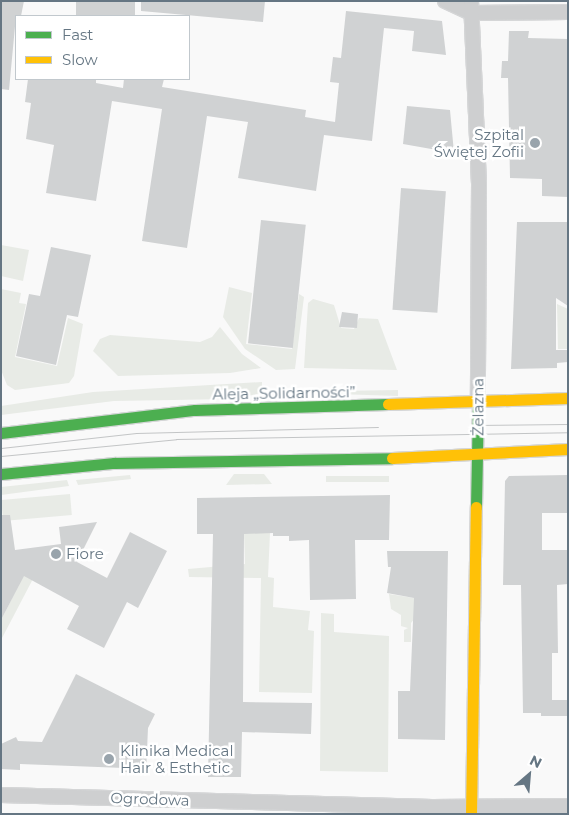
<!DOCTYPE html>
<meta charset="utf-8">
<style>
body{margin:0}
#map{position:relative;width:569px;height:815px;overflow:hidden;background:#f9f9f9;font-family:Montserrat,sans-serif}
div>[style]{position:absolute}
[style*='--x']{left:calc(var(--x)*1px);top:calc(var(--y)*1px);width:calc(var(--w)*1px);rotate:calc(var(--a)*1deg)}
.green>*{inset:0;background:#e8ebe6;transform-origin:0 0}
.building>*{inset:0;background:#d0d2d3;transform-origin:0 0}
.roads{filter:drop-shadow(1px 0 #d5d6d7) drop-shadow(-1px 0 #d5d6d7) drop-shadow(0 1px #d5d6d7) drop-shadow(0 -1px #d5d6d7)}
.street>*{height:14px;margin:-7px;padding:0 7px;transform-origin:7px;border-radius:7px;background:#cecfd0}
.fast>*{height:11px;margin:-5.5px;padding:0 5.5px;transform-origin:5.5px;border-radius:5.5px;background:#4caf50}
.slow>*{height:11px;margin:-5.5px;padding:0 5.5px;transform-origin:5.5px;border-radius:5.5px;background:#ffc107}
.tram>*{height:1px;margin:-0.5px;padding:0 0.5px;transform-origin:0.5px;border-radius:0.5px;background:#c3c5c6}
.dots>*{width:14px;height:14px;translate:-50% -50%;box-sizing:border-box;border:2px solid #fff;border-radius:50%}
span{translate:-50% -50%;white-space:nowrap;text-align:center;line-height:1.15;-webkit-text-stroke:5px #fff;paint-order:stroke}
.poi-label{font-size:15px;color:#657683}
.right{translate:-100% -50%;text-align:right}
.left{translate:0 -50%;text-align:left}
.street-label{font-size:15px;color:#657683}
.frame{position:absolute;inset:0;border:2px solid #657683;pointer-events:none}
.legend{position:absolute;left:15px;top:15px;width:175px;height:65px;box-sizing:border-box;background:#fff;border:1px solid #c1c8cd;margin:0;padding:6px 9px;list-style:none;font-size:15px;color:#657683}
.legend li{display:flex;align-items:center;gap:10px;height:25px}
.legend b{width:25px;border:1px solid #c1c8cd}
.north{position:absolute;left:504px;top:750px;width:50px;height:50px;-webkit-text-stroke:4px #fff;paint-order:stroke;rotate:27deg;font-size:14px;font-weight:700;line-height:20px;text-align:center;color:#657683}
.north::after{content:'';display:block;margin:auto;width:18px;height:22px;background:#657683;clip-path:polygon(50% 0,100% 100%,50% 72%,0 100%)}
</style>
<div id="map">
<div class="green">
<div style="clip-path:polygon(1px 245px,29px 250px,23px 281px,1px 276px)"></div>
<div style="clip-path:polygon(229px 287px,252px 293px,246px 344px,292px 349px,299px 294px,304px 297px,295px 369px,276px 370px,245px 349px,223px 317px)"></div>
<div style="clip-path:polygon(1px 289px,21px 293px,19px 303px,26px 304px,15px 357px,57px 366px,68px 318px,83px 324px,74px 376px,69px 383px,15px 390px,7px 385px,1px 370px)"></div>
<div style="clip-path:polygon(313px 299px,334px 305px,341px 328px,354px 329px,359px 318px,378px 319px,397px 370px,304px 368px,308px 303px)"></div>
<div style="clip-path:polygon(557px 304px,568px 309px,568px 349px,558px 349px)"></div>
<div style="clip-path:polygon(220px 327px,242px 354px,261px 368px,230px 373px,118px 376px,93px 351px,100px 339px,110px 335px,200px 342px,212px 337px)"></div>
<div style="clip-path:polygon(262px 382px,262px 393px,232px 399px,114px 401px,1px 415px,1px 406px,93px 392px)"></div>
<div style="clip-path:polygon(398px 390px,398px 396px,337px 394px,337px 391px)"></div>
<div style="clip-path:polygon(234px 474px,264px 474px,272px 484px,226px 485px)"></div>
<div style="clip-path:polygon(130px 475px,131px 479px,78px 485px,76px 480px)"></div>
<div style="left:389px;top:476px;width:6px;height:63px;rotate:90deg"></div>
<div style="clip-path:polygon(67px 480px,69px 486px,1px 495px,1px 487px)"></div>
<div style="left:70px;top:494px;width:21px;height:69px;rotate:85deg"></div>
<div style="clip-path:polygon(244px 533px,270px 533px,268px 577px,274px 578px,273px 607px,310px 611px,308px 630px,314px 631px,312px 693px,259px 692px,261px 578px,189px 577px,188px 569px,245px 564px)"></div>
<div style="clip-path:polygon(1px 575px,35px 575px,1px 640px,1px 620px,19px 585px)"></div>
<div style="clip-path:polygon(389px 594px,414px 598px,416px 617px,411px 623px,411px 642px,404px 642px,404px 630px,408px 628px,401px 626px,401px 615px,391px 609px)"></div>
<div style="clip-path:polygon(321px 613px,334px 614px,334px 632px,389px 636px,388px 772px,320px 771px)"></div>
</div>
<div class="building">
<div style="clip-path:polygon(1px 1px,24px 1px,21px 16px,16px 16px,9px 90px,1px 89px)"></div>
<div style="left:76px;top:1px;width:59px;height:15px"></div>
<div style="clip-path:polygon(141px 1px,265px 1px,263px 22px,141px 11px)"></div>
<div style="clip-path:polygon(346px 11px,442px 21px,446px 55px,412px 51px,414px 31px,384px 28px,372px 141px,324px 135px,316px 191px,238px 178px,248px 122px,207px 116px,187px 248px,142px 241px,162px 109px,112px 101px,96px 201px,46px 193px,54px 145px,26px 139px,31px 103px,25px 102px,28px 79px,96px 79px,96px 83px,123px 88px,124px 79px,164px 79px,162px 87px,306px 110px,305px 117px,335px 122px,339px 83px,330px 82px,333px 57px,341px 58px)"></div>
<div style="clip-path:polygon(509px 31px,529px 31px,528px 38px,568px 39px,568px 197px,542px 196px,542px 179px,510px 178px,508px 78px,501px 78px,502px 61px,508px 61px)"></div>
<div style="clip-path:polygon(407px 106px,450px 110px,454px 153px,403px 144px)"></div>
<div style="left:401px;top:188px;width:45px;height:122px;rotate:4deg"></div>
<div style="left:261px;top:220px;width:45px;height:124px;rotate:6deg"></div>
<div style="clip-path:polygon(517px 222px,568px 222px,568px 306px,556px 298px,556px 350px,568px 350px,568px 362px,557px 363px,557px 368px,511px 369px)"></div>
<div style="clip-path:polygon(51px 247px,91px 255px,78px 317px,67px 315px,56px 365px,16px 356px,29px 294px,40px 296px)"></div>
<div style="clip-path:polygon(342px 312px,358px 314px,357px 328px,339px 327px)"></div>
<div style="clip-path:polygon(568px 475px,568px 513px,542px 513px,542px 550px,568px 550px,568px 584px,557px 585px,558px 653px,552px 653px,552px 700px,568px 700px,568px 716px,541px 716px,541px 713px,523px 713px,521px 585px,503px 585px,505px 481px,509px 476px)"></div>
<div style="clip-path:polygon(390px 495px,389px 540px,355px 540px,356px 599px,310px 600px,309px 540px,289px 541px,289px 536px,273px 536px,273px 533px,244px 534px,243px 702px,312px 703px,311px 734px,242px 732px,241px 777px,208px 777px,213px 534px,197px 534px,197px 498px)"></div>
<div style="clip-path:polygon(1px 515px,10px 515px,15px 550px,61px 544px,59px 527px,97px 522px,77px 562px,107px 578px,130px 532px,167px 551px,138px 608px,127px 602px,104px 648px,67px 629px,79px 606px,24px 576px,1px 620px)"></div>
<div style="clip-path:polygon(387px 551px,448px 551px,445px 740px,398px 739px,398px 691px,410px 691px,414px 598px,387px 593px,391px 567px,388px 567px)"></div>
<div style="clip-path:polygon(76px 674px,155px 714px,148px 728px,146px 773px,124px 772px,124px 768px,20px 764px,20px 770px,1px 769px,1px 744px,16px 737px,18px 741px,42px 742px)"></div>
</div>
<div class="roads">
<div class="street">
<div style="--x:445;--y:1;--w:29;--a:25"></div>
<div style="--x:471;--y:13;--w:97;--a:-0.6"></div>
<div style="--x:471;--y:1;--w:182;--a:87.5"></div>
<div style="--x:479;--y:183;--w:218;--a:90.3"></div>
<div style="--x:1;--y:795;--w:431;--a:1.6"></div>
<div style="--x:432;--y:807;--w:136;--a:-0.4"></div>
</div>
<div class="fast">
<div style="--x:1;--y:433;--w:195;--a:-6.8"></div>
<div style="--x:195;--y:410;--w:193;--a:-1.8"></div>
<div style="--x:1;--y:474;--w:114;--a:-5.6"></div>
<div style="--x:114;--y:463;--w:278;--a:-1"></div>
<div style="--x:476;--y:507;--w:106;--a:-88.9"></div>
</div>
<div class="slow">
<div style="--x:388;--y:404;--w:180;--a:-1.9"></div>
<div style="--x:392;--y:458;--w:176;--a:-2.9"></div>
<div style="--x:471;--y:814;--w:307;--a:-89.1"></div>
</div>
</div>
<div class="tram">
<div style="--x:475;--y:425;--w:93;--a:-0.6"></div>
<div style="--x:1;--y:448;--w:136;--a:-6.3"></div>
<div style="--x:136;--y:433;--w:242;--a:-1.4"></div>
<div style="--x:1;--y:456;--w:176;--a:-5.5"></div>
<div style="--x:176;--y:439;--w:392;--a:-1"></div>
</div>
<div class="dots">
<div style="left:535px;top:143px;background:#99a4ac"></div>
<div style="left:56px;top:554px;background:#99a4ac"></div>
<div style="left:109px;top:759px;background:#99a4ac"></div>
</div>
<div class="poi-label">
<span class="right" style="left:524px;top:143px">Szpital<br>Świętej Zofii</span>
<span class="left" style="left:66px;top:554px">Fiore</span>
<span class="left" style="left:120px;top:759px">Klinika Medical<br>Hair &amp; Esthetic</span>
</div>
<div class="street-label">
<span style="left:284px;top:393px;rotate:-1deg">Aleja „Solidarności”</span>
<span style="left:478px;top:407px;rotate:-90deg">Żelazna</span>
<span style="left:150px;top:799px;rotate:2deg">Ogrodowa</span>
</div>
<div class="frame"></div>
<ul class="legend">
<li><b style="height:6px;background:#4caf50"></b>Fast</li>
<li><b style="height:6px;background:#ffc107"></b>Slow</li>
</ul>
<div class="north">N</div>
</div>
